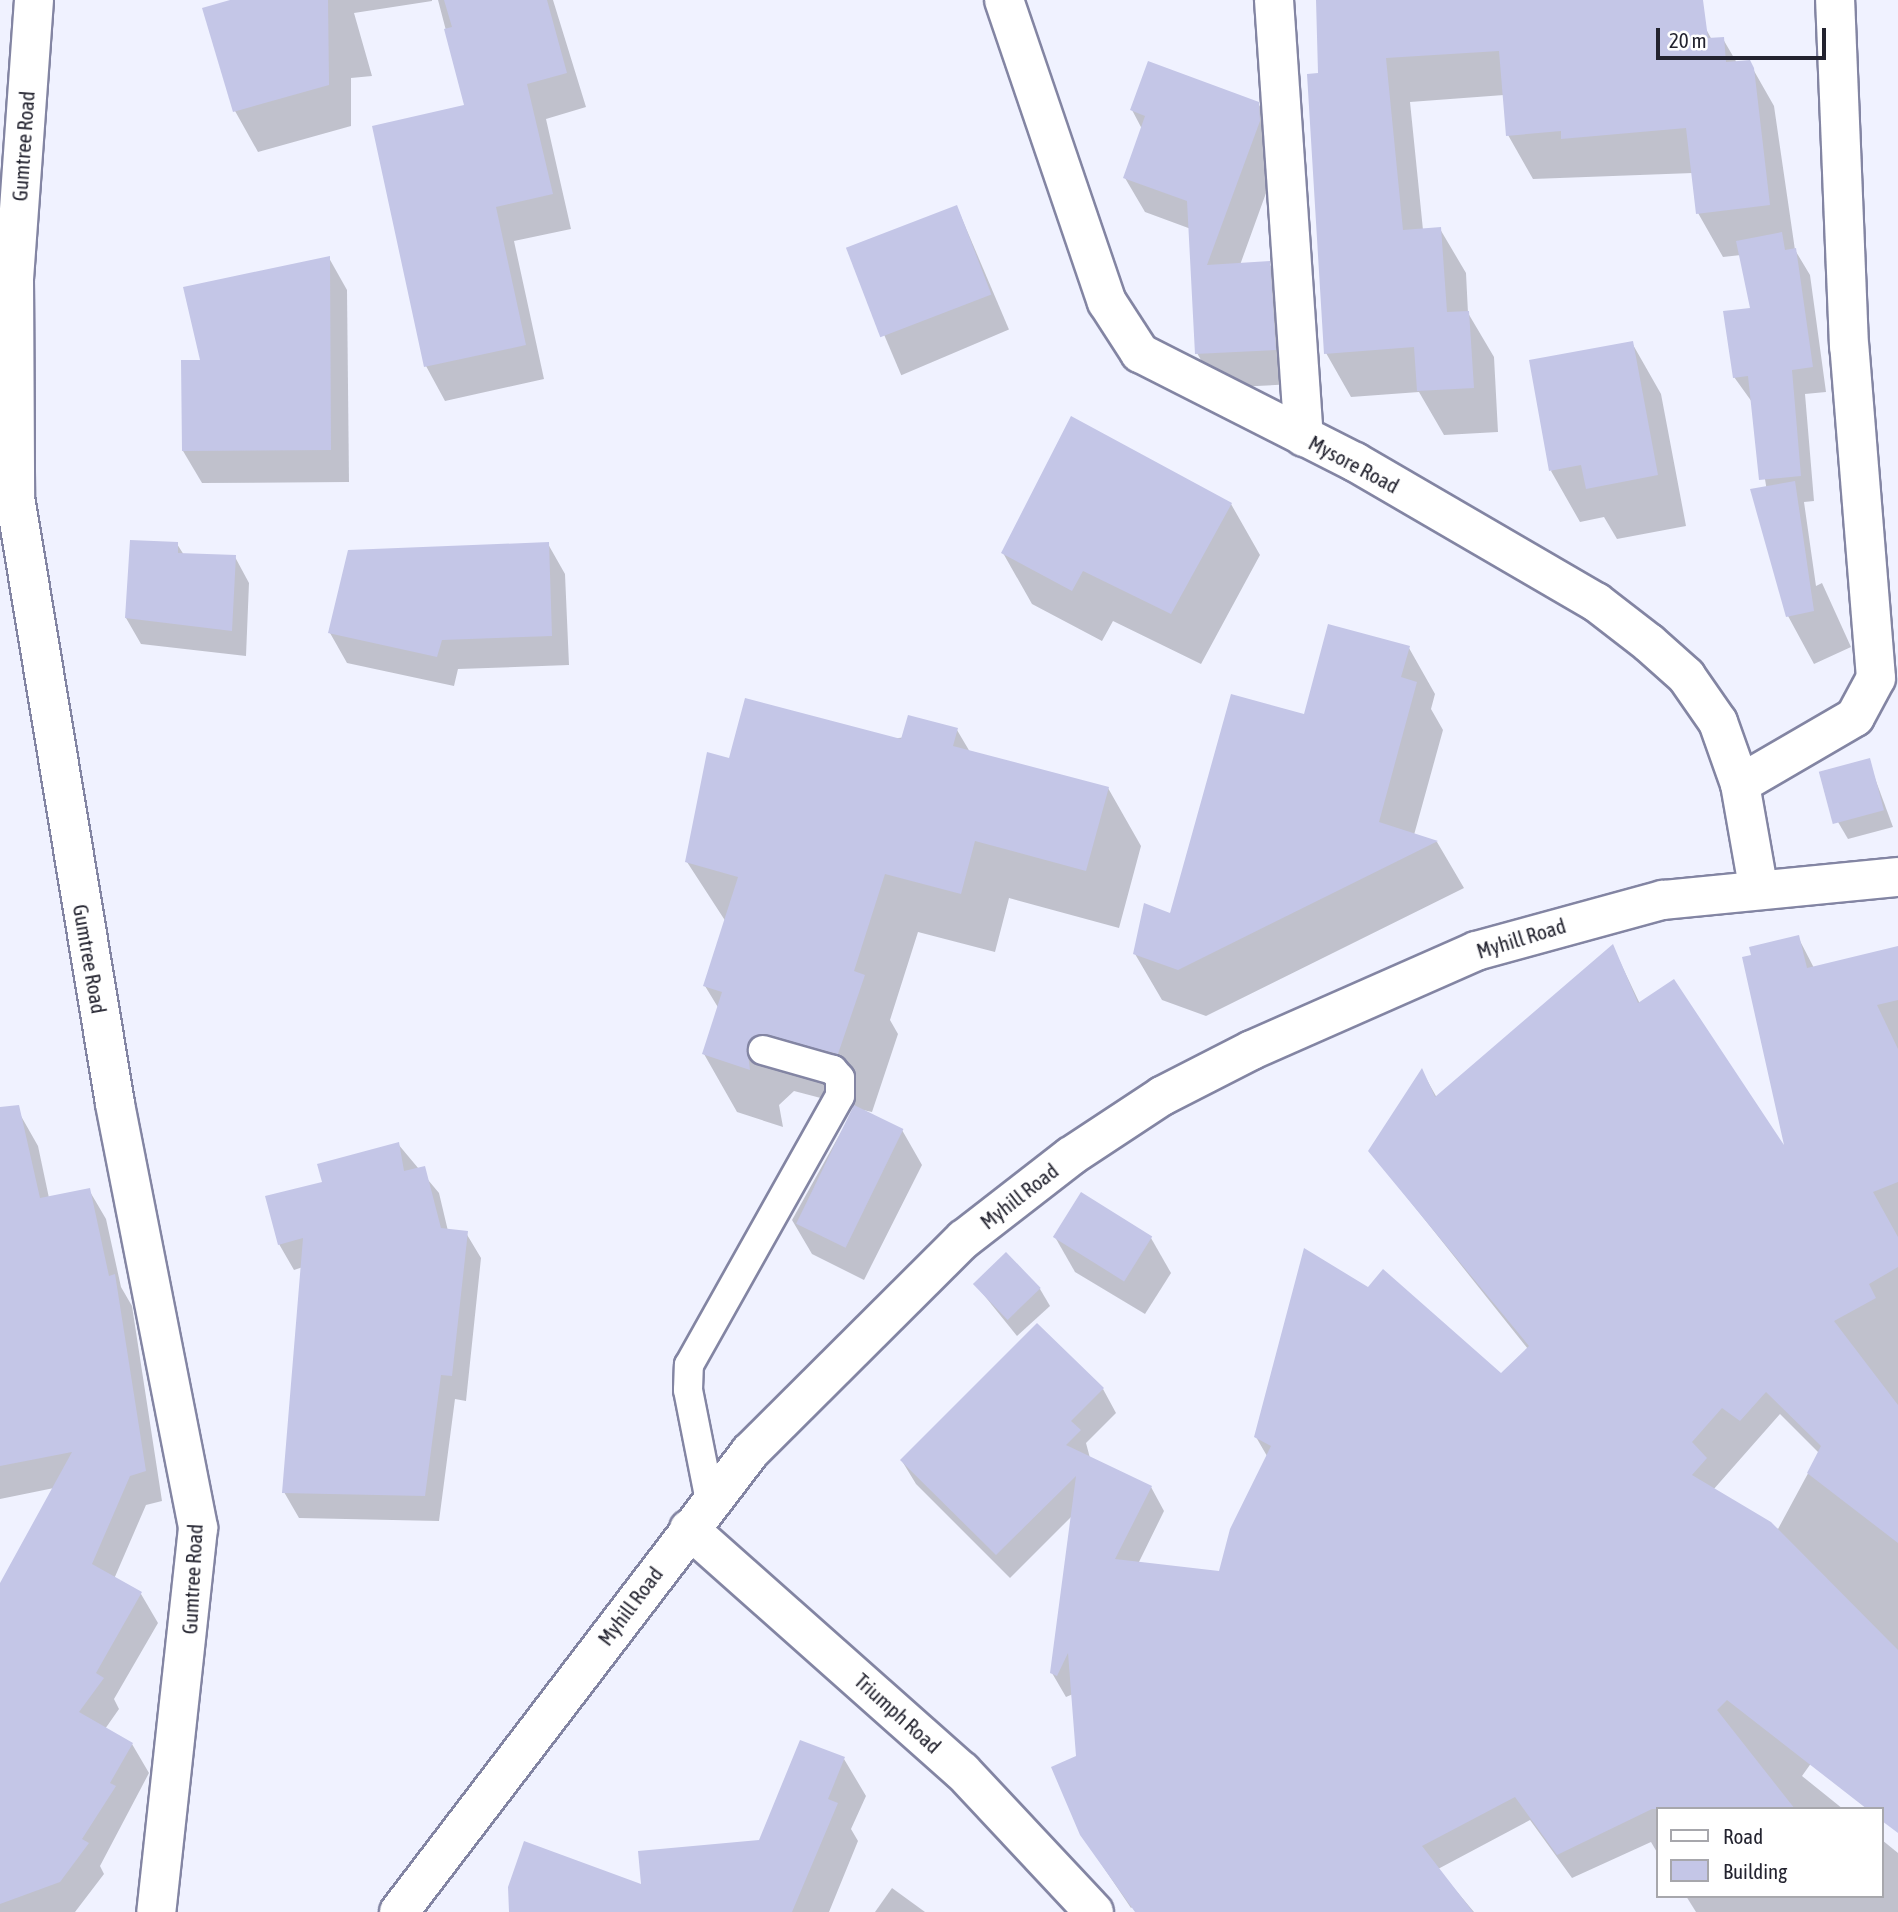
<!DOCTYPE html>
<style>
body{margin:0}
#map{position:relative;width:1898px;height:1912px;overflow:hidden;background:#f0f2ff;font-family:"Asap Condensed",sans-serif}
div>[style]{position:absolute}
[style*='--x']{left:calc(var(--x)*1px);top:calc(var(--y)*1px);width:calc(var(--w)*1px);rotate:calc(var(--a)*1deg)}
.shadow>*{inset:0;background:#0003;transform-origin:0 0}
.building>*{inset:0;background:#c4c6e7;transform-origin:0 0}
.roads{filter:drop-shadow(2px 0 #8385a3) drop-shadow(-2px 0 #8385a3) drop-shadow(0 2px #8385a3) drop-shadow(0 -2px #8385a3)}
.service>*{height:28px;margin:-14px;padding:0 14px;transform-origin:14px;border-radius:14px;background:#fff}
.minor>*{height:38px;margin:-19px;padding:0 19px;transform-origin:19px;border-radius:19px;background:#fff}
span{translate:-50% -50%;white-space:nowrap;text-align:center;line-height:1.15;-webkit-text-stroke:5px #fff;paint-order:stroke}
.street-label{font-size:21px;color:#23232f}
.legend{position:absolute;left:1656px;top:1807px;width:228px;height:91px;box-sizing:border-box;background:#fff;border:2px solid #a7a7ac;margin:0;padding:9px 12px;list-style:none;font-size:21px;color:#23232f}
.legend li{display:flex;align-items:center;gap:14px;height:35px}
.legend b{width:35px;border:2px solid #a7a7ac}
.scale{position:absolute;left:1656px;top:28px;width:170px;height:32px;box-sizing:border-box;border:4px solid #23232f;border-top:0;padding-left:9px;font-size:21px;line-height:24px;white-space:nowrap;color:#23232f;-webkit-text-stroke:5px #fff;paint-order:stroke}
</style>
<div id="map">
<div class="shadow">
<div style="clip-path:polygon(237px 0,432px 0,432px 1px,354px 13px,372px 76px,351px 78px,351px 126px,258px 152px,235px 111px)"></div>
<div style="clip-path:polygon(438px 0,553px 0,586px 107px,546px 119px,571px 229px,514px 241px,544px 379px,445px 401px,426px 366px,466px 107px)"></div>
<div style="clip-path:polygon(1319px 0,1578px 0,1706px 29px,1712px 40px,1723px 39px,1737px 63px,1749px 62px,1774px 106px,1795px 250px,1810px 275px,1826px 392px,1805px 394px,1814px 501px,1804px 502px,1816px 586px,1822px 583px,1851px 647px,1814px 664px,1788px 616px,1752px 402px,1734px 377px,1752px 309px,1741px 255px,1723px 257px,1698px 213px,1693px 173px,1533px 179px,1508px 135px,1504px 95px,1410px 102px,1423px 230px,1440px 229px,1466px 273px,1468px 313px,1494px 357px,1498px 432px,1444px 435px,1419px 392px,1351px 397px,1326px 353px)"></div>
<div style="clip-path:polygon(1258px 103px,1278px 138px,1279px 157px,1240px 265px,1269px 263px,1289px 298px,1295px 384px,1217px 388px,1197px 353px,1191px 229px,1145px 212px,1125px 178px,1142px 129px,1132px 110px)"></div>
<div style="left:957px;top:207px;width:133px;height:117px;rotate:67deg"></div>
<div style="clip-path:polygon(329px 258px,347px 290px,349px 482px,202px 483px,183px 451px,202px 362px)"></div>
<div style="clip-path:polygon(1632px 343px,1661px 394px,1686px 526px,1617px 539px,1604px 517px,1580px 522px,1551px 471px)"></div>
<div style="clip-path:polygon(1231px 504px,1260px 555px,1201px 664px,1113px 621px,1102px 641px,1032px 604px,1003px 553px)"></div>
<div style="clip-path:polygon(177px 544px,184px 555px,235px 557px,249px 583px,246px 656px,141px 644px,126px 618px)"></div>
<div style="clip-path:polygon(548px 544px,565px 574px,569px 665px,458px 669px,454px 686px,347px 663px,330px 633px)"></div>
<div style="clip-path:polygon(1409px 648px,1435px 694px,1431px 709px,1443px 730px,1414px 835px,1437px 842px,1464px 888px,1206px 1016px,1162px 1000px,1135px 954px,1171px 916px,1305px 716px)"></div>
<div style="clip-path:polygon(957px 730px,970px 752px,1108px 788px,1141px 846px,1119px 928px,1009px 898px,995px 952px,918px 932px,890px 1020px,898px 1034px,872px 1112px,863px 1110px,902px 1130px,922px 1165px,864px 1280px,812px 1254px,792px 1220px,855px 1107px,794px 1091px,779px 1105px,783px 1127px,737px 1112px,704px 1054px,719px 1009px,705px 986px,726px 922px,687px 862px,730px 761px)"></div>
<div style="clip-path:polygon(1873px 773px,1893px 827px,1848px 839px,1838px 822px)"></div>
<div style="clip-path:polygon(evenodd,1798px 937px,1814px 968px,1898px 949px,1898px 1797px,1819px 1752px,1802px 1776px,1843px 1809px,1658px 1809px,1658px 1854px,1651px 1842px,1572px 1878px,1530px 1820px,1438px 1869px,1474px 1912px,1148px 1912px,1140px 1901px,1131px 1908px,1081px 1834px,1073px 1694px,1066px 1697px,1052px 1673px,1072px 1516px,1010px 1578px,916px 1484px,902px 1461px,1103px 1389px,1116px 1413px,1086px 1443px,1090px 1458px,1151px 1487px,1164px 1511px,1138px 1564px,1220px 1573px,1267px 1456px,1256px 1437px,1501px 1375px,1528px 1349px,1370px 1151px,1422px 1071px,1437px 1098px,1613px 947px,1640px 1004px,1787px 1153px,1798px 937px,1780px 1414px,1819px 1453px,1778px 1529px,1713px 1490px,1780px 1414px)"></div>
<div style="clip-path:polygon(21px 1116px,38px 1146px,49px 1198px,89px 1190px,106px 1219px,121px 1287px,132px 1306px,162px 1501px,146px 1505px,114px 1579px,141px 1594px,158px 1623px,114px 1699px,119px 1709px,105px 1729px,132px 1744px,149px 1773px,100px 1866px,104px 1874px,75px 1912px,0 1912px,0 1587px,54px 1488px,0 1499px,0 1121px)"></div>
<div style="clip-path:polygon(398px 1144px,439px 1193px,448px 1231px,466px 1233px,481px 1258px,466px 1401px,455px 1399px,439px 1521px,299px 1518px,284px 1492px,303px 1267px,294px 1270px,279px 1244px,324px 1183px)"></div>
<div style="clip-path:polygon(1055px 1237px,1151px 1238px,1171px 1273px,1145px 1314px,1075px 1272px)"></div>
<div style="clip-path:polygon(975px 1284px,1040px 1289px,1050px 1306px,1017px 1336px)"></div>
<div style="clip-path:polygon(844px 1759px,866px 1796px,851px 1829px,858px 1841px,829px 1912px,645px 1912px,760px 1842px)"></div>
<div style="clip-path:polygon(1882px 1840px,1898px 1853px,1898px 1912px,1696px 1912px,1686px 1896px,1882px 1896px)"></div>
<div style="clip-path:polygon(892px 1888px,925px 1912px,875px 1912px)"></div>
</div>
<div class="building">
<div style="clip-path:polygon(230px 0,328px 0,329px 85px,233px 112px,202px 8px)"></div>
<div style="clip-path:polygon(444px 0,547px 0,567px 73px,527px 84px,553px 194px,496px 207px,526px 345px,424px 367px,372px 126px,464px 105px,444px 29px,452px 27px)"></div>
<div style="clip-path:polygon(1316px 0,1703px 0,1708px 38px,1724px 37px,1726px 62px,1750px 60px,1754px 68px,1770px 205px,1696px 214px,1686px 128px,1561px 139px,1561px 131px,1506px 136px,1499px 51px,1386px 58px,1403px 230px,1441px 227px,1447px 312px,1469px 311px,1474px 388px,1417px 391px,1414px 347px,1324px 354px,1307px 74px,1318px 73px)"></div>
<div style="clip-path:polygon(1148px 61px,1259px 102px,1260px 121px,1207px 265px,1270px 261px,1276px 350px,1195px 354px,1187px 201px,1123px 178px,1145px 116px,1130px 110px)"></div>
<div style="left:957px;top:205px;width:96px;height:119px;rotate:69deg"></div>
<div style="clip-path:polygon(1782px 232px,1785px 250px,1796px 248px,1813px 367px,1792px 370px,1801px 476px,1759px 480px,1748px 376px,1733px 378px,1723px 311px,1750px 308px,1736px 241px)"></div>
<div style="clip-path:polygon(330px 256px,331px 450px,182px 451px,181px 360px,200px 360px,183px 287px)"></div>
<div style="clip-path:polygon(1633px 341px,1658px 475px,1586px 489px,1581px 465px,1549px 471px,1529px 360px)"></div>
<div style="clip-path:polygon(1071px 416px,1232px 503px,1171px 614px,1083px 571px,1072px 591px,1001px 553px)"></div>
<div style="clip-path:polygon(1795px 481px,1814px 611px,1786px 617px,1750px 489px)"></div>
<div style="clip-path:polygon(130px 540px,178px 542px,178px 553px,236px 555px,232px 631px,125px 618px)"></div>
<div style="clip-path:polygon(549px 542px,552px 636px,442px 640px,437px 657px,328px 633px,348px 550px)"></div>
<div style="clip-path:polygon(1328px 624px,1410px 646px,1401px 677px,1417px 682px,1379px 822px,1438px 841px,1178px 970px,1133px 954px,1144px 903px,1170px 913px,1231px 694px,1304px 714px)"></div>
<div style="clip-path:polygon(745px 698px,901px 739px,908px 715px,958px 728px,953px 746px,1109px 787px,1086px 871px,975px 841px,961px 894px,885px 874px,854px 971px,865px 975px,838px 1054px,760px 1034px,747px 1046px,750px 1070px,702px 1054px,722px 992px,703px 986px,738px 877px,685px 862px,707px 752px,729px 758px)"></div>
<div style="left:1870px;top:758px;width:54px;height:53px;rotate:75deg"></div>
<div style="clip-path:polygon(1799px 935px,1807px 968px,1898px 946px,1898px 1000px,1877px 1005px,1898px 1049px,1898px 1182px,1873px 1192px,1898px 1237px,1898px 1267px,1869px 1284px,1876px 1298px,1834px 1321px,1898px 1405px,1898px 1543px,1807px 1473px,1821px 1446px,1766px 1392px,1740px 1421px,1722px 1408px,1692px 1442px,1707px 1458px,1692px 1475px,1771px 1522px,1898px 1650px,1898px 1833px,1882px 1821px,1882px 1809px,1867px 1809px,1727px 1700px,1717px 1710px,1795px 1809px,1652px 1809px,1557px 1855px,1515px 1797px,1422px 1846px,1473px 1912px,1135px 1912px,1080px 1835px,1051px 1767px,1076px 1756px,1068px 1653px,1057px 1676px,1050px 1673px,1076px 1476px,996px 1555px,900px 1460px,1037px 1323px,1104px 1388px,1071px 1421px,1081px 1430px,1066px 1445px,1152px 1486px,1115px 1559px,1219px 1571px,1230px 1529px,1271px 1446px,1254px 1437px,1304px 1248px,1368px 1287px,1383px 1269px,1501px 1373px,1529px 1346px,1368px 1151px,1422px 1068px,1435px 1097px,1613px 944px,1638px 1003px,1674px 979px,1784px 1145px,1742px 957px,1751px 955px,1749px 947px)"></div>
<div style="clip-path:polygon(19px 1105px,40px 1198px,90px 1188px,109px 1276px,115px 1274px,146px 1471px,130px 1476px,92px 1564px,142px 1592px,96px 1673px,104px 1678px,79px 1712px,133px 1743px,110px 1783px,116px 1786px,82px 1839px,89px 1843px,60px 1882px,0 1904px,0 1583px,72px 1452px,0 1466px,0 1107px)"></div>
<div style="left:854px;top:1105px;width:55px;height:132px;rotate:26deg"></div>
<div style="clip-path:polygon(399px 1142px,404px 1171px,425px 1166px,441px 1228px,468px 1231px,452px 1376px,441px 1375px,425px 1496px,282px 1493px,303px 1238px,278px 1245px,265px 1196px,322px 1182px,317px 1164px)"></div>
<div style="left:1081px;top:1192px;width:84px;height:53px;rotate:32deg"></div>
<div style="left:1006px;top:1252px;width:50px;height:46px;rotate:46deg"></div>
<div style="clip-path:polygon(800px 1740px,845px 1757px,828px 1799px,838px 1803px,792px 1912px,509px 1912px,508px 1887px,524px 1841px,641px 1884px,638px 1851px,759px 1840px)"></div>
</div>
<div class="roads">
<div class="service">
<div style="--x:710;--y:1501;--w:113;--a:-101.2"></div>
<div style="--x:688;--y:1390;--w:25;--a:-88"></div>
<div style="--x:689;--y:1365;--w:308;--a:-60.7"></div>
<div style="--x:840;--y:1096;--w:18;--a:-90"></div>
<div style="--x:840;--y:1078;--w:11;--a:-131"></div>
<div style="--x:833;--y:1070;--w:73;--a:-164.1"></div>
</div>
<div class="minor">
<div style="--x:34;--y:0;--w:279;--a:94.1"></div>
<div style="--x:14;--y:278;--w:219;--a:89.7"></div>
<div style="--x:15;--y:497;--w:615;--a:80.64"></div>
<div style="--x:115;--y:1104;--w:432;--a:78.9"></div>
<div style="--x:198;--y:1528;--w:386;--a:96.2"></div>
<div style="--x:1004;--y:0;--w:319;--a:71.2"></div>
<div style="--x:1107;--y:302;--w:61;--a:57.1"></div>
<div style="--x:1140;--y:353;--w:241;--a:26.9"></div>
<div style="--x:1355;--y:462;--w:279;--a:30.2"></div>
<div style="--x:1596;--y:602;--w:67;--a:37.7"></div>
<div style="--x:1649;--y:643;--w:50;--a:41.7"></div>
<div style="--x:1686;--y:676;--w:56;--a:55.2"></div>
<div style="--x:1718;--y:722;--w:66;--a:70.5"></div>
<div style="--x:1740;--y:784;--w:104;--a:80"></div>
<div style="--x:1274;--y:0;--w:438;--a:86.1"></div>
<div style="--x:1740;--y:784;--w:133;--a:-30.2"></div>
<div style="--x:1855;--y:717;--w:44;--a:-61.7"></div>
<div style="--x:1876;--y:678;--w:333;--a:-94.6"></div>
<div style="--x:1849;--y:346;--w:346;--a:-92.3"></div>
<div style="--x:689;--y:1529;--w:365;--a:41.6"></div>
<div style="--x:962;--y:1771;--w:193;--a:46.9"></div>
<div style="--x:399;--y:1912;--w:579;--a:-52.65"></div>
<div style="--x:750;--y:1452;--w:302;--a:-44.9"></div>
<div style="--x:964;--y:1239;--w:135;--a:-37.8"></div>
<div style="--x:1071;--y:1156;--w:109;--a:-33.4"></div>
<div style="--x:1162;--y:1096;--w:101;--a:-27.1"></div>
<div style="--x:1252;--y:1050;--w:245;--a:-23.8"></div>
<div style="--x:1476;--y:951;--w:194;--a:-15.3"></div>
<div style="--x:1663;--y:900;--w:236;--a:-5.6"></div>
</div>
</div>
<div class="street-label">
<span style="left:23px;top:146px;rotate:-86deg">Gumtree Road</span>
<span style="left:1354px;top:464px;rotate:28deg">Mysore Road</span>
<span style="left:1521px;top:938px;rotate:-17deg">Myhill Road</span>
<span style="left:90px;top:959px;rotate:80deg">Gumtree Road</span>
<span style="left:1019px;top:1196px;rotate:-38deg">Myhill Road</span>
<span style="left:192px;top:1579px;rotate:-87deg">Gumtree Road</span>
<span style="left:630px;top:1606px;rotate:-53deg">Myhill Road</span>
<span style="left:898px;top:1713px;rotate:42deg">Triumph Road</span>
</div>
<ul class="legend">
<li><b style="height:9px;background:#fff"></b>Road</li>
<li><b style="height:19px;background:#c4c6e7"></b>Building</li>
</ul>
<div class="scale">20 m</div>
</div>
